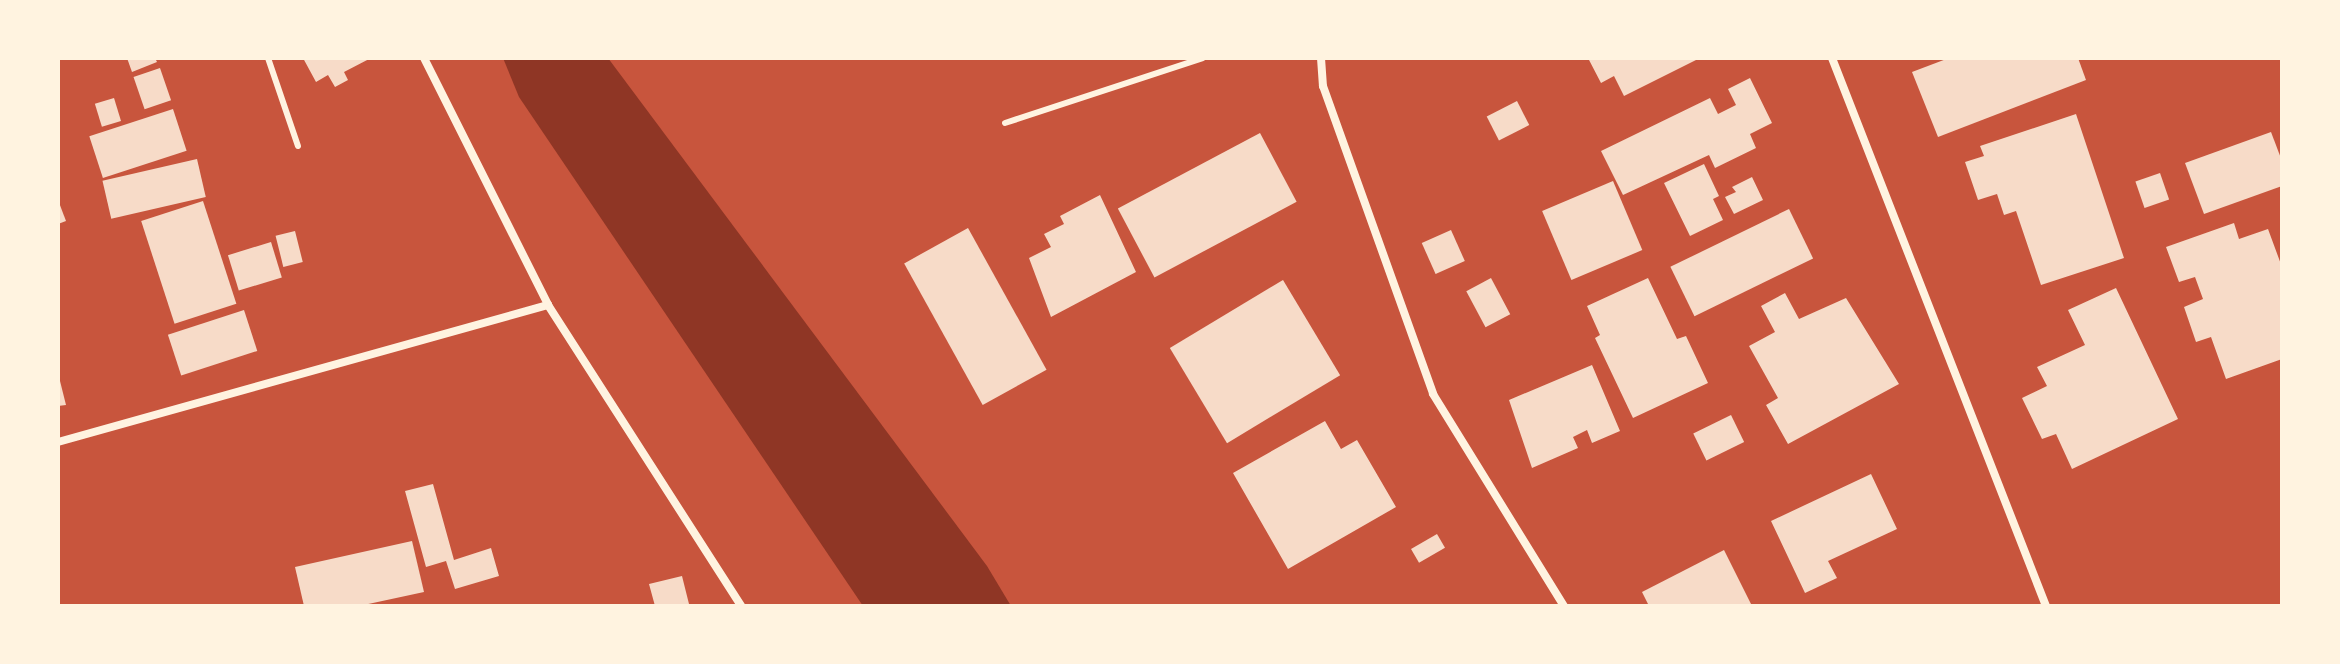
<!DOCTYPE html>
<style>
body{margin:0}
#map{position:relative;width:2340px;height:664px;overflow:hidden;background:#c8553d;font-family:"Fira Sans Condensed",sans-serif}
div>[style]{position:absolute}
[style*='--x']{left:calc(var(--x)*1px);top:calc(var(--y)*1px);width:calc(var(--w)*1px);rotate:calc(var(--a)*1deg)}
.water>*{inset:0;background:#8f3625}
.building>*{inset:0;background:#f7dbc8;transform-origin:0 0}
.service>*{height:6px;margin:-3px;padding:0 3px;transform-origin:3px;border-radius:3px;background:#fff3e0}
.minor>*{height:8px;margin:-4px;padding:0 4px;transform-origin:4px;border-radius:4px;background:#fff3e0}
span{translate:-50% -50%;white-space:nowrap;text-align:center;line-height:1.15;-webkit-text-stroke:8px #fff3e0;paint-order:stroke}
.frame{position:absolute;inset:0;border:60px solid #fff3e0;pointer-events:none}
</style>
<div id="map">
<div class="water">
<div style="clip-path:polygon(503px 58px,608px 58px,987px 566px,1011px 606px,863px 606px,519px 97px)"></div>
</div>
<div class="building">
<div style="clip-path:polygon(127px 58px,155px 58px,157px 62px,132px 72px)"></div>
<div style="clip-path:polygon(303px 58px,371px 58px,344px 72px,348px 80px,335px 87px,328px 75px,316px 82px)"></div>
<div style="clip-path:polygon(1588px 58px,1700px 58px,1624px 96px,1614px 76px,1601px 83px)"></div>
<div style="clip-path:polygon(1949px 58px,2078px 58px,2086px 80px,1938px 137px,1912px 72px)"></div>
<div style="left:160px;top:68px;width:34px;height:28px;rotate:71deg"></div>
<div style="clip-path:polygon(1750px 78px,1772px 123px,1750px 134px,1756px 148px,1715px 168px,1709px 155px,1623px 195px,1601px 151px,1710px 98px,1718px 114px,1736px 105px,1728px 89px)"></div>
<div style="left:114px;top:98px;width:24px;height:20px;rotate:73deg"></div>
<div style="left:1517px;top:101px;width:27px;height:34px;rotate:63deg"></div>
<div style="left:173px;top:109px;width:44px;height:88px;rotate:72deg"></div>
<div style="clip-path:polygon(2076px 114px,2124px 258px,2041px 285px,2016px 211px,2004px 215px,1997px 194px,1978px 200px,1965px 162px,1984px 156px,1980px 146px)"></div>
<div style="clip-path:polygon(2271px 132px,2282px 161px,2282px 186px,2204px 214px,2185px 163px)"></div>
<div style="left:1260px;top:133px;width:78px;height:161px;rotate:62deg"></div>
<div style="left:197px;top:159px;width:39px;height:97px;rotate:77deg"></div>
<div style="clip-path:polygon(1704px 164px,1719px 196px,1713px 199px,1723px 220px,1690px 236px,1664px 183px)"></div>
<div style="left:2160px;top:173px;width:28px;height:26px;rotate:71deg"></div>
<div style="clip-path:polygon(1752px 177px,1763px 200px,1734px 214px,1725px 197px,1736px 192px,1732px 187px)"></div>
<div style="left:1613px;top:181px;width:75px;height:77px;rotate:67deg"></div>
<div style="clip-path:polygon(1100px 195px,1136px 272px,1051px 317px,1029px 258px,1051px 247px,1044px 234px,1064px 224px,1060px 216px)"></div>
<div style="clip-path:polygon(58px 200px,66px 221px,58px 224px)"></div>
<div style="left:203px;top:201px;width:108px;height:65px;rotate:72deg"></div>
<div style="left:1789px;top:209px;width:55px;height:132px;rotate:64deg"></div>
<div style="clip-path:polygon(2234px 223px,2239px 239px,2268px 229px,2282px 267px,2282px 359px,2226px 379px,2211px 337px,2196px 342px,2184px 307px,2203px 299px,2195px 277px,2179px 282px,2166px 247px)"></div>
<div style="left:968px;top:228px;width:162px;height:73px;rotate:61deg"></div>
<div style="left:1451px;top:230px;width:34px;height:32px;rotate:66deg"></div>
<div style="left:295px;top:231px;width:32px;height:20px;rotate:76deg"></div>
<div style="left:271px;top:242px;width:37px;height:45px;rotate:73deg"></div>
<div style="left:1491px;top:278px;width:41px;height:28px;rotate:62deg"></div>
<div style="clip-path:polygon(1648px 278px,1677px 339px,1686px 336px,1708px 383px,1633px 418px,1595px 338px,1600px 335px,1587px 306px)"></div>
<div style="left:1283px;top:280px;width:111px;height:132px;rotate:59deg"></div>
<div style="clip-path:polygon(2116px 288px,2178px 419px,2072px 469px,2056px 434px,2042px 439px,2022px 398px,2047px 386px,2037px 367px,2085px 345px,2068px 310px)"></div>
<div style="clip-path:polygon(1785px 293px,1799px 319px,1846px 298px,1899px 384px,1788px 444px,1766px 405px,1778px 398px,1749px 346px,1775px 332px,1761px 306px)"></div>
<div style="left:244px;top:310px;width:43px;height:80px;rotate:72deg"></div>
<div style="clip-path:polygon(1592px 365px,1620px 431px,1592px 443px,1587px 430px,1573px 437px,1578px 448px,1532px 468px,1509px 400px)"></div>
<div style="clip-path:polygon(58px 373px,66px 405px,58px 406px)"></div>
<div style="left:1731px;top:415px;width:30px;height:42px;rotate:64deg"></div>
<div style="clip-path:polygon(1325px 421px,1341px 449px,1357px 440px,1396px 507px,1288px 569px,1233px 473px)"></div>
<div style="clip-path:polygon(1871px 474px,1897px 529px,1828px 561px,1837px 578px,1805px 593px,1771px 521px)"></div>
<div style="clip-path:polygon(433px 484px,454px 560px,491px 548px,499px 576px,455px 589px,446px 561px,426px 567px,405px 491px)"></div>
<div style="left:1437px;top:534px;width:16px;height:30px;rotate:60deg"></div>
<div style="clip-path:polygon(412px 541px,424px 592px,359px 606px,304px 606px,295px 567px)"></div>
<div style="clip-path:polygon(1724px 550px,1752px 606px,1649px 606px,1642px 592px)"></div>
<div style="clip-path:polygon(682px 576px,689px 604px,655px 606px,649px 584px)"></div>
</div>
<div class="service">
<div style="--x:268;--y:58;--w:93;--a:71.2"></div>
<div style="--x:1005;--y:123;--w:208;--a:-18.2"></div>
</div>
<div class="minor">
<div style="--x:424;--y:58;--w:276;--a:63.3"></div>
<div style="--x:548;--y:305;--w:358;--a:57.3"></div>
<div style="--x:1321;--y:58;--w:28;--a:86"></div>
<div style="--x:1323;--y:86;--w:327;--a:70.3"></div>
<div style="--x:1433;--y:394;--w:249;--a:58.3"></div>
<div style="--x:1832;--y:58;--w:588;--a:68.67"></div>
<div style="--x:58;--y:442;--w:509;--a:-15.62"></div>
</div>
<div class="frame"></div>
</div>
